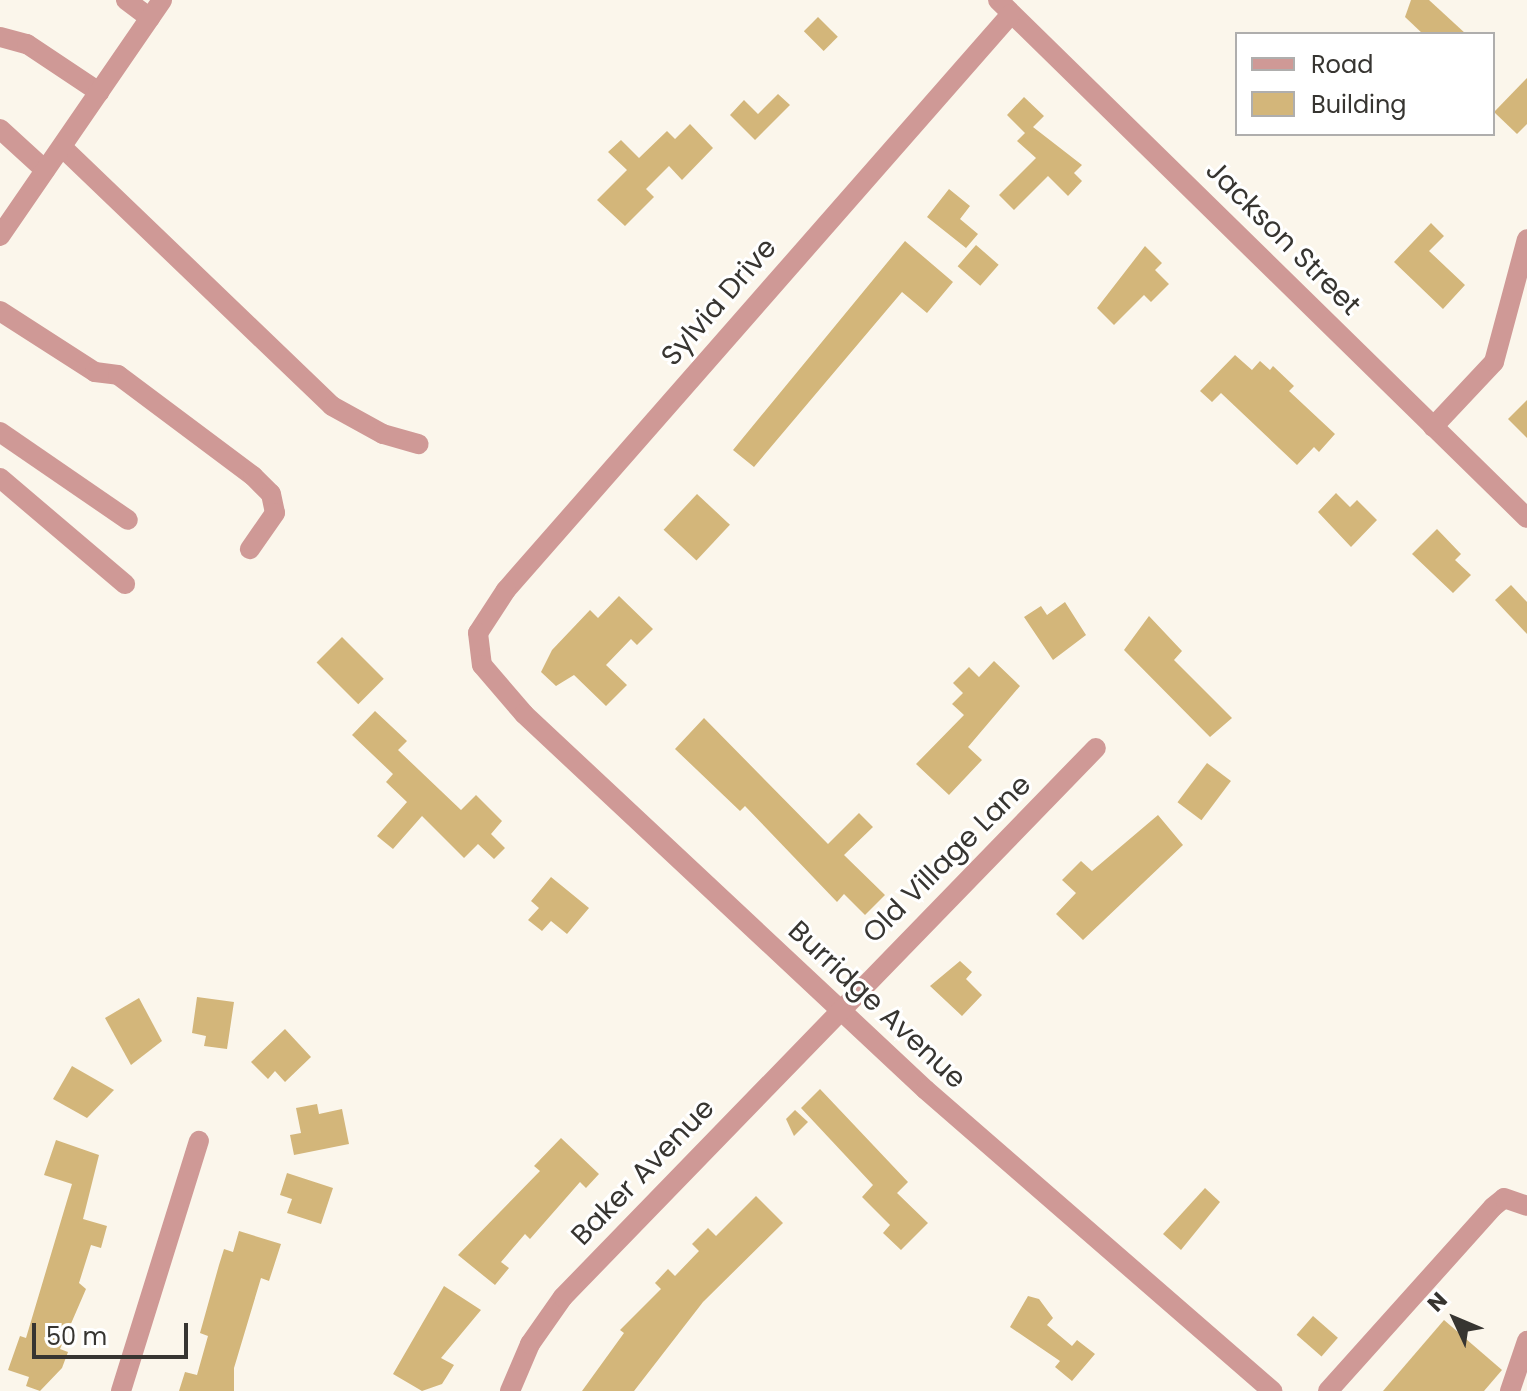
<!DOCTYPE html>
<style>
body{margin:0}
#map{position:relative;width:1527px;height:1391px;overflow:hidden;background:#fbf6eb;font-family:Poppins,sans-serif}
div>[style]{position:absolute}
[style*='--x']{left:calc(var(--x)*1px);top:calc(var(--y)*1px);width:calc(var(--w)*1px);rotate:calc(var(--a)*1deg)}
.building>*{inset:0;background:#d3b67a;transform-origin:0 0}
.minor>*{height:20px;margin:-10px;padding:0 10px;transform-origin:10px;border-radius:10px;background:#cf9996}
span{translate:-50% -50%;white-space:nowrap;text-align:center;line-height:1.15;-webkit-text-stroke:6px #fff;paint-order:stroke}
.street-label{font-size:28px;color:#373531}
.legend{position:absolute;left:1235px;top:32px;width:260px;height:104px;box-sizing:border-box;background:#fff;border:2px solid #afaead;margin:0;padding:10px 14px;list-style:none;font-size:24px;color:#373531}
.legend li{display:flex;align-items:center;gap:16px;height:40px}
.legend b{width:40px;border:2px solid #afaead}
.north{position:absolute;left:1415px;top:1279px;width:80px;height:80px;-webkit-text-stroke:6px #fff;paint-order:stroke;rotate:314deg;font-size:22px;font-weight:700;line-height:32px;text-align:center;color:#373531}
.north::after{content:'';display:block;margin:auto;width:28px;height:36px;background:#373531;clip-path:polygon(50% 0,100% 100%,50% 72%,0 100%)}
.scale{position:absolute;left:32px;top:1323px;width:156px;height:36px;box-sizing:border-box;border:4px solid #373531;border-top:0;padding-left:10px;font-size:24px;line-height:28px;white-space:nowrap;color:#373531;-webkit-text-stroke:6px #fff;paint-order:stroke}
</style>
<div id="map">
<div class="building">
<div style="clip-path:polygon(1411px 0,1429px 0,1466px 34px,1423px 34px,1405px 17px)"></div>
<div style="left:818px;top:17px;width:28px;height:20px;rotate:45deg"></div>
<div style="clip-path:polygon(1527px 78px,1527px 124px,1517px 134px,1494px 112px)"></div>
<div style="clip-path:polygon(778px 94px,790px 105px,755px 140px,730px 115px,744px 100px,758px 114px)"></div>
<div style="clip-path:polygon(1024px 97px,1044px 116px,1033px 127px,1082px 165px,1074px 173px,1082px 181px,1068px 196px,1048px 176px,1014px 210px,999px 195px,1036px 158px,1017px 141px,1025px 133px,1007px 115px)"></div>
<div style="clip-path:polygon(690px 124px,713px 148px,682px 180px,669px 166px,646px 189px,654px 197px,625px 226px,597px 200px,627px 170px,608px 152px,621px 140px,639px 158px,667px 131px,675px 139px)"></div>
<div style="clip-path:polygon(949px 189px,970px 206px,960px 219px,978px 234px,966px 248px,927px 217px)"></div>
<div style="clip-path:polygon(1431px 223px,1444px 236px,1429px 251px,1465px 285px,1443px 309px,1394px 262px)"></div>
<div style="clip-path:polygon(905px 241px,953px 282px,927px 313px,902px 292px,754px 467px,733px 450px)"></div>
<div style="left:976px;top:245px;width:30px;height:28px;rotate:41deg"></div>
<div style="clip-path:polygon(1145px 246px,1162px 263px,1155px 270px,1169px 284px,1151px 302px,1144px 295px,1114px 325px,1097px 308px)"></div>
<div style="clip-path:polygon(1235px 355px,1252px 370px,1260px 361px,1270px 370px,1273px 366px,1294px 386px,1289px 391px,1335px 434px,1319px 452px,1314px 447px,1297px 465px,1221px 393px,1212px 402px,1200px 391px)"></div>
<div style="clip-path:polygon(1527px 400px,1527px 438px,1508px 419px)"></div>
<div style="clip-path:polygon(1336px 493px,1350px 507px,1357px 500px,1377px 520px,1351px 547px,1318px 512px)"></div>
<div style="left:697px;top:494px;width:45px;height:49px;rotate:43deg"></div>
<div style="clip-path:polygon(1437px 529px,1461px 554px,1455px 560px,1471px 575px,1453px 593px,1412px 554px)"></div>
<div style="clip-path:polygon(1511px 585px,1527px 602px,1527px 634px,1495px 600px)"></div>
<div style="clip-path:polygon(619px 596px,653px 629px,637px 645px,631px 639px,606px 665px,627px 685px,606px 706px,574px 675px,556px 686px,541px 672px,552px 650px,590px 610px,598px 618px)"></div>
<div style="clip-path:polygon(1065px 602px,1086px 635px,1053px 660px,1024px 617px,1041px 606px,1047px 615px)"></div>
<div style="clip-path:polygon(1149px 616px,1182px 651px,1174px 660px,1232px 718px,1210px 737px,1124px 650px)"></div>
<div style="left:342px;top:637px;width:59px;height:36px;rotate:45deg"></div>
<div style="clip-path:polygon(994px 661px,1020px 686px,968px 747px,982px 760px,949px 795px,916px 764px,964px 715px,952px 704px,963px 693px,953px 683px,969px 667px,979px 677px)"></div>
<div style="clip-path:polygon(375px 711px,407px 741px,398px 750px,461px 810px,476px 795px,502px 821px,491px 834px,505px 848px,494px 859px,478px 844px,464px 858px,422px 816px,393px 849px,377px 836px,407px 802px,386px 782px,393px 774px,352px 735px)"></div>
<div style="clip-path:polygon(704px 718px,828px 844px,859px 813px,873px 827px,844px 855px,885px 895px,865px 915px,844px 894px,837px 902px,745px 806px,740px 811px,675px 749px)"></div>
<div style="left:1207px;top:763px;width:30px;height:49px;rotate:37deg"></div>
<div style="clip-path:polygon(1158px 815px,1183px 845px,1083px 940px,1056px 914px,1076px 893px,1062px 880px,1081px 861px,1092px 871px)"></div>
<div style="clip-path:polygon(551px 877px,589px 908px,567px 934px,551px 921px,542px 931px,528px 920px,539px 908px,531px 901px)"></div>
<div style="clip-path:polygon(960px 961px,972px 972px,966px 979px,982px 995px,962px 1016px,930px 986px)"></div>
<div style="clip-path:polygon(197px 997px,234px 1002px,227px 1049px,204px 1046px,206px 1036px,192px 1033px)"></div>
<div style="clip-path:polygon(139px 998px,162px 1041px,131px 1065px,105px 1018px)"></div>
<div style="clip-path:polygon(285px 1029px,311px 1057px,285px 1082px,275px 1071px,268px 1079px,251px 1062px)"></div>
<div style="clip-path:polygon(72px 1066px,114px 1090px,87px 1118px,53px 1099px)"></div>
<div style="clip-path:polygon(820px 1089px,908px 1182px,897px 1193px,928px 1223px,901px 1250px,883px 1233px,890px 1225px,862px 1197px,873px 1185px,801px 1108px)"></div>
<div style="clip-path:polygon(317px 1104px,319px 1114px,342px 1109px,349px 1144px,294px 1155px,290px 1135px,301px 1133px,296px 1108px)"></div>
<div style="clip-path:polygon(795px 1110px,808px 1122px,794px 1136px,786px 1119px)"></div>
<div style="clip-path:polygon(561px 1138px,599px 1174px,586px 1188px,580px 1182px,530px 1239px,525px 1234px,501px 1262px,509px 1268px,495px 1285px,458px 1255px,540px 1171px,534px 1166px)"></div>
<div style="clip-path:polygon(56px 1140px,99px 1155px,83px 1219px,107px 1226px,101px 1248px,91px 1245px,79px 1283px,86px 1289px,60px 1349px,68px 1352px,62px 1368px,40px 1391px,26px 1386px,29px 1377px,8px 1370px,20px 1336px,26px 1338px,72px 1184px,44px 1175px)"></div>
<div style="clip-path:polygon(287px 1173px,333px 1188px,321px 1224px,287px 1213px,292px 1199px,280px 1195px)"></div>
<div style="clip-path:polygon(1205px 1188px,1220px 1202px,1181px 1250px,1163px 1234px)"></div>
<div style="clip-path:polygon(756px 1196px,783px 1223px,703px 1302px,634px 1391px,582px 1391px,624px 1333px,620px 1330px,661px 1289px,655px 1283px,668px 1269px,675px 1276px,699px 1251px,692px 1244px,708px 1228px,716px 1236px)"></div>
<div style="clip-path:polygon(239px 1231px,281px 1244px,269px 1281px,261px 1278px,234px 1368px,234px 1391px,179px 1391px,185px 1372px,197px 1375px,208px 1336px,200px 1333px,219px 1265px,224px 1249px,233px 1252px)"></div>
<div style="clip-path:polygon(444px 1286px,481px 1310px,441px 1358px,454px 1365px,442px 1384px,422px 1391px,393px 1374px)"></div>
<div style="clip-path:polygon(1028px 1296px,1039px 1299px,1053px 1318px,1047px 1325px,1072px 1346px,1077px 1340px,1095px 1354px,1072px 1381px,1055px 1367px,1060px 1361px,1010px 1327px)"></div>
<div style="left:1313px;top:1316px;width:33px;height:25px;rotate:41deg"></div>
<div style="clip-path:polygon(1444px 1320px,1502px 1370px,1484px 1391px,1383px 1391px)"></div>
</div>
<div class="minor">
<div style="--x:126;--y:0;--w:30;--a:37"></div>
<div style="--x:998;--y:0;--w:740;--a:44.4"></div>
<div style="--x:1011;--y:14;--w:766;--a:131.24"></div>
<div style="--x:506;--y:590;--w:51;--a:123.1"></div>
<div style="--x:478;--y:633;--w:32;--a:83"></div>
<div style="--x:482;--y:665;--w:65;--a:49.4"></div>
<div style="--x:524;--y:714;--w:550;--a:43.09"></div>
<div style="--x:926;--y:1090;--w:459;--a:41"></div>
<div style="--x:0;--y:37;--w:28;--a:15"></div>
<div style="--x:27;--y:44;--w:87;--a:33.7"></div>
<div style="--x:0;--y:129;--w:61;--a:42.3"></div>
<div style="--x:62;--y:147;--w:374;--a:43.8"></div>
<div style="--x:332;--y:406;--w:58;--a:28.8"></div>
<div style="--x:383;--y:434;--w:37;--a:16"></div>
<div style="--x:0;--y:236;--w:286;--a:-55.5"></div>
<div style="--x:0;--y:311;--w:113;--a:32.7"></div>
<div style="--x:95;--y:372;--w:23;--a:7"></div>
<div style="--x:118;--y:375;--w:169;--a:36.8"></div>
<div style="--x:253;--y:476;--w:25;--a:45"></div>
<div style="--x:271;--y:494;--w:19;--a:78"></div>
<div style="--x:275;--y:513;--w:44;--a:124.8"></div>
<div style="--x:1433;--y:427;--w:89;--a:-46.8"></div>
<div style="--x:1494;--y:362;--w:127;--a:-75"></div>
<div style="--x:0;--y:432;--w:155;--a:34.5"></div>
<div style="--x:0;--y:478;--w:164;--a:40.3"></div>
<div style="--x:121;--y:1391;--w:262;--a:-72.7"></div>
<div style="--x:510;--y:1391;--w:51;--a:-66.9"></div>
<div style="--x:530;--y:1344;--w:57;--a:-54.9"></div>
<div style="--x:563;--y:1297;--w:765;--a:-45.85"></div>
<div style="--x:1328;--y:1391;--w:247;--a:-48.1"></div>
<div style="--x:1493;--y:1207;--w:14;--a:-39"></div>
<div style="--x:1504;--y:1198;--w:24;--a:19"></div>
<div style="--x:1510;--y:1391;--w:53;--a:-71.2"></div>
</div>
<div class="street-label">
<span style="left:1283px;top:238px;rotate:45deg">Jackson Street</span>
<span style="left:719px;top:302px;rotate:-49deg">Sylvia Drive</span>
<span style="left:947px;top:859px;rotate:-45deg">Old Village Lane</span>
<span style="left:877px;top:1005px;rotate:43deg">Burridge Avenue</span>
<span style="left:643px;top:1172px;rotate:-46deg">Baker Avenue</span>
</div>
<ul class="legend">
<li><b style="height:10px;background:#cf9996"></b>Road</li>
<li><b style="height:22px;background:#d3b67a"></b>Building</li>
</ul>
<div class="north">N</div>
<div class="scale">50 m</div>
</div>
